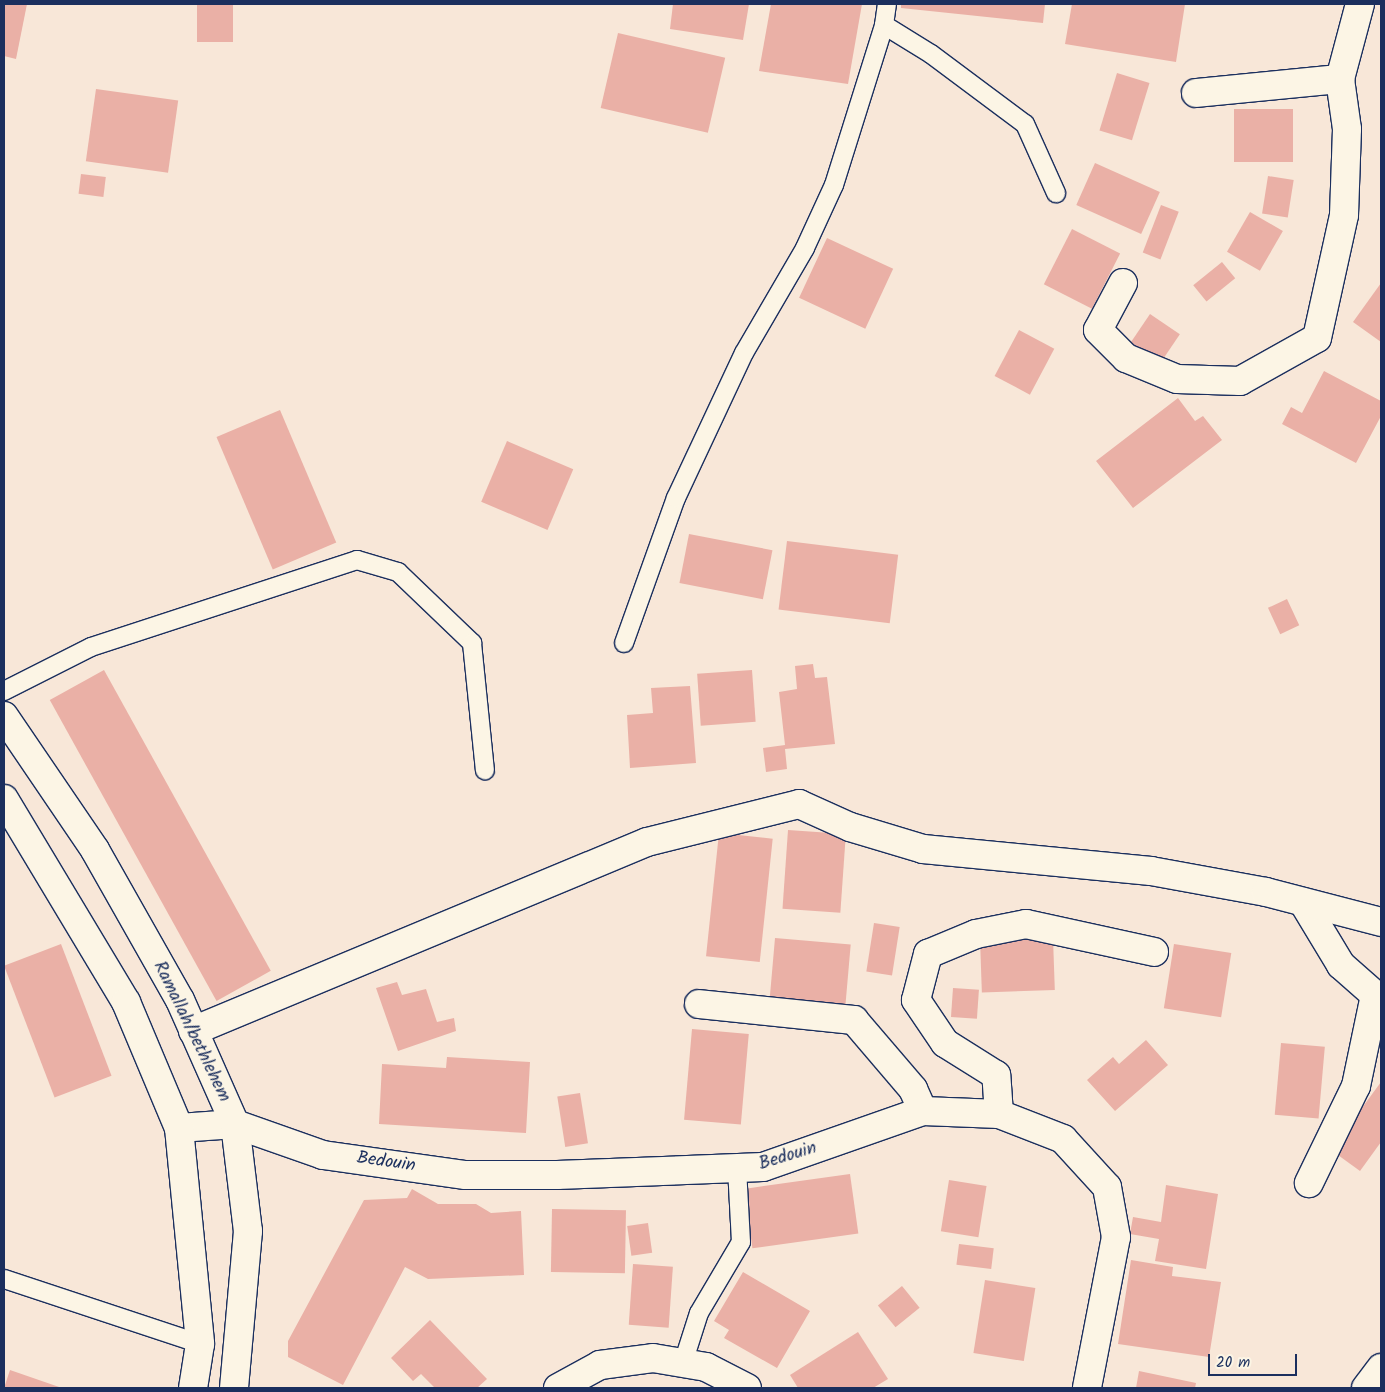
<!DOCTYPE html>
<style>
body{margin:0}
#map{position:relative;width:1385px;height:1392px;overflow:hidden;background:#f8e7d8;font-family:Kalam,sans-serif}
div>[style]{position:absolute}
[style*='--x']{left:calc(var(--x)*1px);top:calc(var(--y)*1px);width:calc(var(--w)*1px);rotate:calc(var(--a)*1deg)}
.building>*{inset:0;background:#eab0a6;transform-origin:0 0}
.roads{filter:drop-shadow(1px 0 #1b2f5e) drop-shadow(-1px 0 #1b2f5e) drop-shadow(0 1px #1b2f5e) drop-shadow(0 -1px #1b2f5e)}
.lane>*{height:18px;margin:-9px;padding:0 9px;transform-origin:9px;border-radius:9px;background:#fcf5e5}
.street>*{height:28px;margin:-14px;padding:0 14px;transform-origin:14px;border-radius:14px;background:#fcf5e5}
.secondary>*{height:28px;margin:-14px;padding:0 14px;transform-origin:14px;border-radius:14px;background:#fcf5e5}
span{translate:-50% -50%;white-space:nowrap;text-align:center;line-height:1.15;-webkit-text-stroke:4px #fcf5e5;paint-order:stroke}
.street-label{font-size:18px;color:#1b2f5e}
.frame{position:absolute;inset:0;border:5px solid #1b2f5e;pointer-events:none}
.scale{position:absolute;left:1208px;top:1354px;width:89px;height:22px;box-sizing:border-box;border:2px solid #1b2f5e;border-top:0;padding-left:6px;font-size:15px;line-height:18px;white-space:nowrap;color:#1b2f5e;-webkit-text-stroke:4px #fcf5e5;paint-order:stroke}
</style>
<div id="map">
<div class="building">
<div style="clip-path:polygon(4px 4px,27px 4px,16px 59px,4px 56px)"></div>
<div style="left:197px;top:4px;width:36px;height:38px"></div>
<div style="clip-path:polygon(673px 4px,749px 4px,743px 40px,670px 29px)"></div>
<div style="clip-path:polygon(771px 4px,862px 4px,848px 84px,759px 71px)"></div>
<div style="clip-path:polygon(901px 4px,1045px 4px,1043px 23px,901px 8px)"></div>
<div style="clip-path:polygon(1072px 4px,1185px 4px,1176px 62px,1065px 44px)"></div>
<div style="left:618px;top:33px;width:110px;height:77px;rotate:13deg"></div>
<div style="left:1117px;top:73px;width:34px;height:60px;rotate:17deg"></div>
<div style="left:96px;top:89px;width:83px;height:73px;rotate:8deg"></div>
<div style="left:1293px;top:109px;width:53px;height:59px;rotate:90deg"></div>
<div style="left:1095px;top:163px;width:71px;height:46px;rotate:24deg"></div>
<div style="left:81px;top:174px;width:25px;height:20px;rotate:7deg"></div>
<div style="left:1268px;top:176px;width:26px;height:38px;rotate:9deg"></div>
<div style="left:1161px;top:205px;width:19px;height:51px;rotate:21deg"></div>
<div style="left:1250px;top:212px;width:38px;height:46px;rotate:30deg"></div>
<div style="left:1072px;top:229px;width:54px;height:62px;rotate:27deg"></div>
<div style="left:827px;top:238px;width:73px;height:66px;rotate:25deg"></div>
<div style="left:1222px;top:262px;width:21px;height:37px;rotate:51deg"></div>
<div style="clip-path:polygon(1381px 283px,1381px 342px,1353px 322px)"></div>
<div style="left:1150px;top:314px;width:36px;height:36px;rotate:34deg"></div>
<div style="left:1019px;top:330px;width:40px;height:52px;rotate:28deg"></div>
<div style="clip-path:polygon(1324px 371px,1381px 401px,1381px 416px,1356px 463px,1282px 424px,1291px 407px,1302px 413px)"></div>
<div style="clip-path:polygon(1178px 398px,1195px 421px,1203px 416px,1222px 440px,1133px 508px,1096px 461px)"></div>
<div style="left:280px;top:410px;width:144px;height:69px;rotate:67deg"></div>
<div style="left:507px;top:441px;width:72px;height:66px;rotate:23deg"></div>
<div style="left:689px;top:534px;width:85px;height:50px;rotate:11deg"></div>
<div style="left:787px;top:541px;width:112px;height:69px;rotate:7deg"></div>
<div style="left:1287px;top:599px;width:29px;height:21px;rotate:65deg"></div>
<div style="clip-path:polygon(813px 664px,815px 678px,827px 677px,835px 744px,785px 749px,787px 769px,766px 772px,763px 748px,785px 745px,779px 692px,797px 689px,795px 666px)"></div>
<div style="left:104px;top:670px;width:344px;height:62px;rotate:61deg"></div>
<div style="left:752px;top:670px;width:52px;height:55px;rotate:86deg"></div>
<div style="clip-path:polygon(690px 686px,696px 763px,630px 768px,627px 715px,653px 713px,651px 688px)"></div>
<div style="left:788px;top:830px;width:58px;height:79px;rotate:4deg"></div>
<div style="left:719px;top:833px;width:54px;height:124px;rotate:6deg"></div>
<div style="left:874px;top:923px;width:26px;height:49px;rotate:9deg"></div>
<div style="left:775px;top:938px;width:76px;height:65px;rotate:5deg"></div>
<div style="left:1053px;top:938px;width:52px;height:73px;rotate:88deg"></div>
<div style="left:61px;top:944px;width:141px;height:61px;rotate:69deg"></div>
<div style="left:1174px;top:944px;width:58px;height:65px;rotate:9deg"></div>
<div style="clip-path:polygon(397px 982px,402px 995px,426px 989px,437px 1022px,454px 1018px,456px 1031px,398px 1051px,376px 988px)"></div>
<div style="left:953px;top:988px;width:26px;height:29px;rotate:4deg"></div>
<div style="left:692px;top:1029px;width:57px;height:91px;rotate:5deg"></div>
<div style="clip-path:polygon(1146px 1040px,1168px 1065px,1115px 1111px,1087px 1080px,1113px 1057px,1119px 1064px)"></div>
<div style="left:1281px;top:1043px;width:44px;height:72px;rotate:5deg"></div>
<div style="clip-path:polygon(447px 1057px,530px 1062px,526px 1133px,379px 1124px,382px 1064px,446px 1068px)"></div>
<div style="clip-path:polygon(1381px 1082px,1381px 1142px,1360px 1171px,1331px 1150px)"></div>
<div style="left:580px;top:1093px;width:51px;height:23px;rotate:81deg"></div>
<div style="left:850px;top:1174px;width:60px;height:107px;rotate:82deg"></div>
<div style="left:949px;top:1180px;width:38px;height:52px;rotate:9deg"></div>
<div style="clip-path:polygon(1166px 1185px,1218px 1194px,1206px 1269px,1155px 1261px,1159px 1239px,1130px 1234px,1133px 1217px,1161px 1222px)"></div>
<div style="clip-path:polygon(412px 1189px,438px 1204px,476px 1204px,491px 1213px,521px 1211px,524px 1275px,428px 1279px,405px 1267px,343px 1385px,288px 1357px,288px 1341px,364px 1200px,407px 1198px)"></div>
<div style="left:552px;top:1209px;width:74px;height:63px;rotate:1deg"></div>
<div style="left:648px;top:1223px;width:30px;height:21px;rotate:82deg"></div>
<div style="left:959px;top:1244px;width:35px;height:21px;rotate:7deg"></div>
<div style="clip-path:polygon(1131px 1260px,1173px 1267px,1172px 1276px,1221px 1282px,1209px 1357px,1118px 1344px)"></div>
<div style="left:633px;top:1264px;width:40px;height:61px;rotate:4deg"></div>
<div style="clip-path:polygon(743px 1272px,810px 1311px,777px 1368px,724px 1338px,729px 1330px,714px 1321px)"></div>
<div style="left:985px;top:1280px;width:51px;height:74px;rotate:9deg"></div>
<div style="left:902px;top:1286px;width:28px;height:31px;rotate:51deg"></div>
<div style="clip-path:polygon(430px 1320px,487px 1379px,477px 1388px,435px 1388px,421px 1374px,413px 1381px,391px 1358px)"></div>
<div style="clip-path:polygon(858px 1332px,888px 1379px,873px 1388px,798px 1388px,790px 1375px)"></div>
<div style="clip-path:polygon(10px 1370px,62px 1388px,4px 1388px)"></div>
<div style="clip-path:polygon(1139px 1371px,1196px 1383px,1195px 1388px,1136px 1388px)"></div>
</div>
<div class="roads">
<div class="lane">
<div style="--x:884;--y:25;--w:55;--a:31.7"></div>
<div style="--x:931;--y:54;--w:117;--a:36.7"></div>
<div style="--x:1025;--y:124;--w:76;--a:65.8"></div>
<div style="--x:624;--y:643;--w:154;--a:-70.3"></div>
<div style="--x:676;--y:498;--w:160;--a:-64.9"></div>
<div style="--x:744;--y:353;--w:121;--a:-59.8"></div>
<div style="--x:805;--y:248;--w:69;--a:-65.3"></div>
<div style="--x:834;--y:185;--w:168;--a:-72.6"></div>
<div style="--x:884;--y:25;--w:21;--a:-82"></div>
<div style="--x:4;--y:691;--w:97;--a:-26.8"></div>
<div style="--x:91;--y:647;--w:280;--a:-18.1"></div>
<div style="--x:357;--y:560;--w:43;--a:16.3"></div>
<div style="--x:398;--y:572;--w:103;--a:43.8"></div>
<div style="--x:472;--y:643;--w:128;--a:84.2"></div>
<div style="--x:4;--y:1279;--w:206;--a:18.3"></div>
<div style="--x:683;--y:1363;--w:52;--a:-72.3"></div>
<div style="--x:699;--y:1313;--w:82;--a:-59.4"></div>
<div style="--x:741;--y:1242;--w:73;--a:-93.1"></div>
</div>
<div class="street">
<div style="--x:1196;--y:93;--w:145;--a:-5.6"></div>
<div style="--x:1123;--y:283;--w:53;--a:118"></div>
<div style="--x:1098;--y:330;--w:40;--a:45"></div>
<div style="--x:1126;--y:358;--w:55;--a:22.4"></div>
<div style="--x:1177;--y:379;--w:63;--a:1.8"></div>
<div style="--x:1240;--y:381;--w:88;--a:-29.2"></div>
<div style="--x:1317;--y:338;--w:126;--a:-77.6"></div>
<div style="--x:1344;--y:215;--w:86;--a:-88"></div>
<div style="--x:1347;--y:129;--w:50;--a:-98"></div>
<div style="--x:1340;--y:79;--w:78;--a:-75.1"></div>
<div style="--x:1303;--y:902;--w:74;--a:58.9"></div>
<div style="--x:1341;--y:965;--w:45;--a:41.4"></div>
<div style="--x:1375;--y:995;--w:93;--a:101.8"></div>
<div style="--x:1356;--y:1086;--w:108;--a:115.9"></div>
<div style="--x:699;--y:1004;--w:156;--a:5.9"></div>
<div style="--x:854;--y:1020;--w:91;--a:49.5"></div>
<div style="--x:913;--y:1089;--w:24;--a:66"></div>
<div style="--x:193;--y:1031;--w:492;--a:-22.6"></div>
<div style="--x:647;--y:842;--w:157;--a:-14"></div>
<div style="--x:799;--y:804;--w:56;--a:24.3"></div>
<div style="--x:850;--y:827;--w:76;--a:16.8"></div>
<div style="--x:923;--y:849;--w:229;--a:5.5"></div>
<div style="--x:1151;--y:871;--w:117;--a:10.3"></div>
<div style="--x:1266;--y:892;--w:119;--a:14.6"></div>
<div style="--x:999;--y:1114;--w:39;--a:-94"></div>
<div style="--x:996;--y:1075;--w:60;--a:-147.9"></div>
<div style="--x:945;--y:1043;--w:52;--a:-124"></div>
<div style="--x:916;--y:1000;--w:48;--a:-75.4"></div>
<div style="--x:928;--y:954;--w:52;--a:-22.6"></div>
<div style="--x:976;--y:934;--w:51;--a:-11.3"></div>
<div style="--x:1026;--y:924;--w:131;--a:12.3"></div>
<div style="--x:179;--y:1128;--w:56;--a:-4.1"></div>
<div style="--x:235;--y:1124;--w:93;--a:19.4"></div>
<div style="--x:323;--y:1155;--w:144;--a:8"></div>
<div style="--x:466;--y:1175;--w:91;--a:0"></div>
<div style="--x:557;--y:1175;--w:206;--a:-2.2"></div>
<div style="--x:763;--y:1167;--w:170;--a:-19.3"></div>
<div style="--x:923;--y:1111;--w:76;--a:2.3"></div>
<div style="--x:999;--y:1114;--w:69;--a:21.3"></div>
<div style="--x:1063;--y:1139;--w:65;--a:47.5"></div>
<div style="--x:1107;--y:1187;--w:51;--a:79.8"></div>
<div style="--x:1116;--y:1237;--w:154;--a:100.9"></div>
<div style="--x:558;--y:1388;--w:48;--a:-28.7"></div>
<div style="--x:600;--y:1365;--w:53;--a:-7.5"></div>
<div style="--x:653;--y:1358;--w:54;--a:9.6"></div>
<div style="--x:706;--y:1367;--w:46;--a:27.1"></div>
<div style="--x:1366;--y:1388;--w:25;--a:-53"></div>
</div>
<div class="secondary">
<div style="--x:4;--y:716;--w:162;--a:55.8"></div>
<div style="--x:95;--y:850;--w:172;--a:60.5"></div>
<div style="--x:180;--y:1000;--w:136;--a:66.1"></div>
<div style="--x:235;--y:1124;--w:108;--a:83.1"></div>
<div style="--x:248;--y:1231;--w:158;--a:95.1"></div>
<div style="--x:4;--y:799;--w:237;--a:59"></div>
<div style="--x:126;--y:1002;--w:137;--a:67.2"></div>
<div style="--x:179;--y:1128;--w:217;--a:84.4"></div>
<div style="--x:200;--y:1344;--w:45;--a:99"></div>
</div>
</div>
<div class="street-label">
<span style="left:191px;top:1032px;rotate:64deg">Ramallah/bethlehem</span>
<span style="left:788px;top:1157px;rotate:-17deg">Bedouin</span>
<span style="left:386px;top:1163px;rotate:8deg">Bedouin</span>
</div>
<div class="frame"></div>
<div class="scale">20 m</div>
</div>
